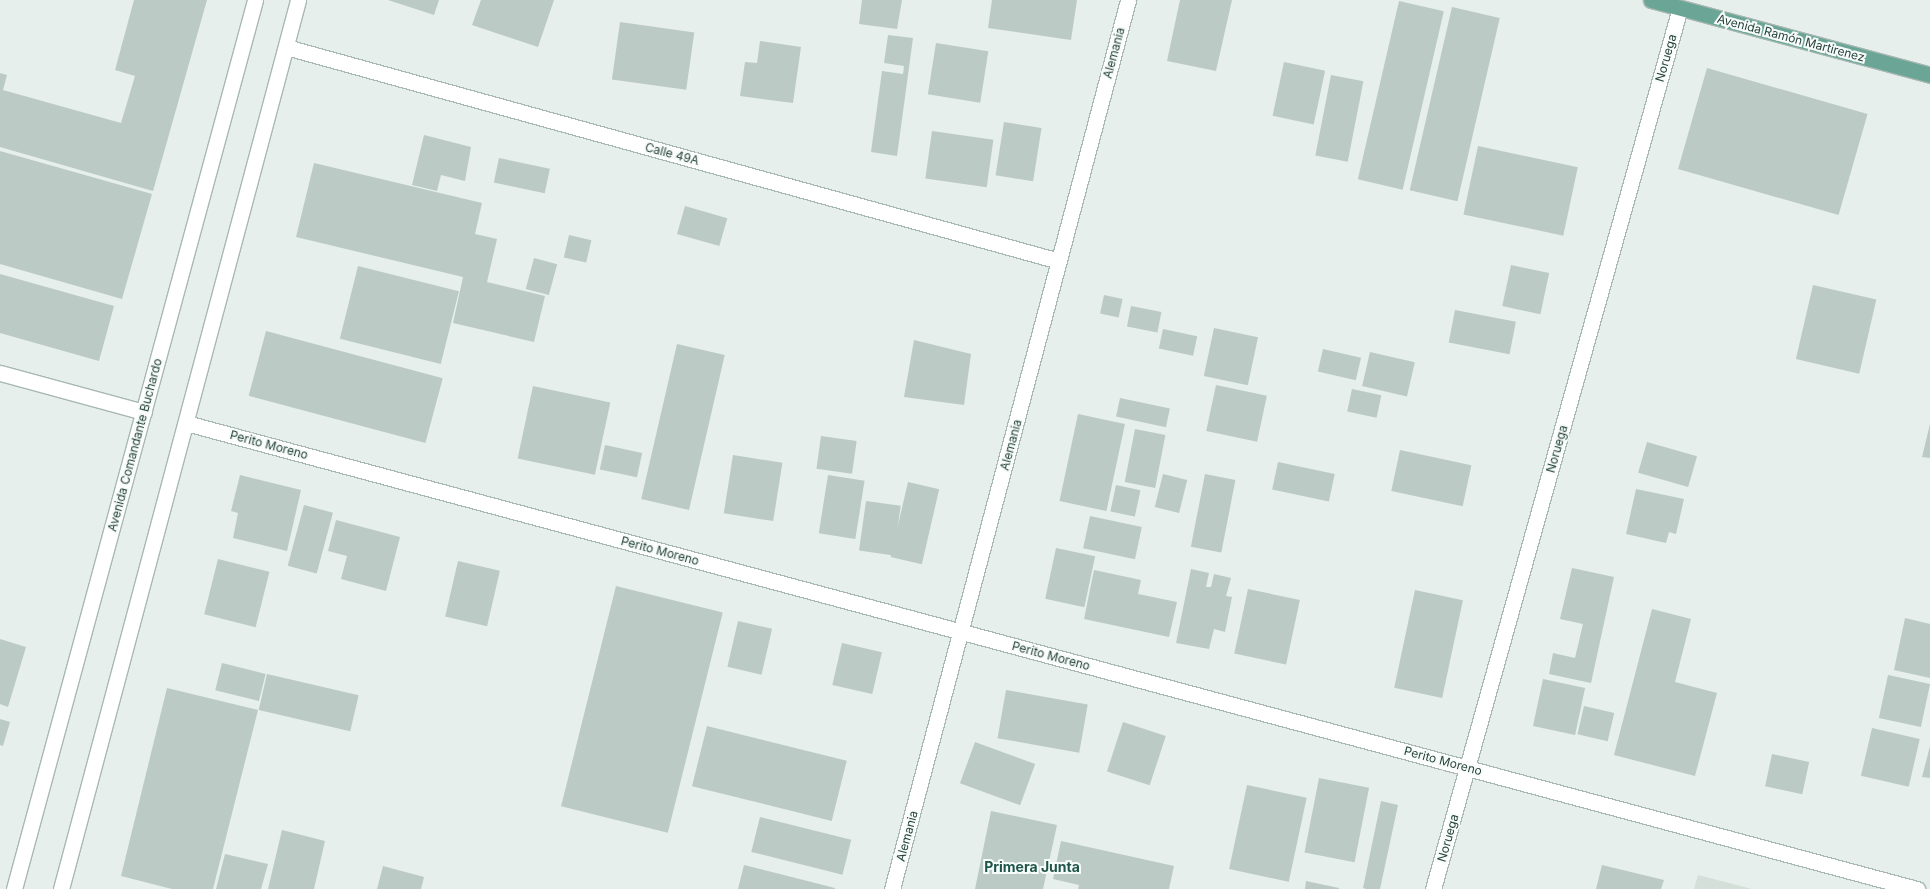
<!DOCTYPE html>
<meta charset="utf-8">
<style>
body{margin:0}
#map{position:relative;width:1930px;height:889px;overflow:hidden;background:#e6efeb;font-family:Inter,sans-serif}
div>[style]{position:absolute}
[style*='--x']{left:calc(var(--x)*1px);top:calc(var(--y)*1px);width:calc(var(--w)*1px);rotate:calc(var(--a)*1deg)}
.built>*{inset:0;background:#d4dfda}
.building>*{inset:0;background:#bbcac4;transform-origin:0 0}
.roads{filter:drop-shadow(1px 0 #a8b8b2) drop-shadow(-1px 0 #a8b8b2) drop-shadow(0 1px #a8b8b2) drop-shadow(0 -1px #a8b8b2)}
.street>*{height:15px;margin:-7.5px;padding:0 7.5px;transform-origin:7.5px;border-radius:7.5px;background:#fff}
.secondary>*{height:15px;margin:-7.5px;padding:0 7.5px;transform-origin:7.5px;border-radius:7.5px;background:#fff}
.primary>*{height:15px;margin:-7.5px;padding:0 7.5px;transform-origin:7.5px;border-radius:7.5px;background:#6aa596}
span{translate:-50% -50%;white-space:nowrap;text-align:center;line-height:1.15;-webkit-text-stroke:4px #f7fbf9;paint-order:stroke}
.street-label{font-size:12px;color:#24423a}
.neighbourhood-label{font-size:14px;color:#1f5548;font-weight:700}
</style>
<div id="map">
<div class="built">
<div style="clip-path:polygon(1698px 875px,1752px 889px,1694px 889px)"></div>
</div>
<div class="building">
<div style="clip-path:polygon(134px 0,207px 0,153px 191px,0 147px,0 73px,7px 75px,3px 90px,121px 123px,135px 76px,115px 70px)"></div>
<div style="clip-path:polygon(388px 0,439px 0,434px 15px)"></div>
<div style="clip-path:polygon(481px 0,554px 0,538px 47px,472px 25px)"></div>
<div style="clip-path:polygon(862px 0,902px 0,897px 29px,859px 24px)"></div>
<div style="clip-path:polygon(992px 0,1077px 0,1071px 40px,988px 28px)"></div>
<div style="clip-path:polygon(1180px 0,1232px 0,1216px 71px,1167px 61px)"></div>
<div style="left:1399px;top:1px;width:46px;height:183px;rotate:13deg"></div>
<div style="left:1452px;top:7px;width:49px;height:188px;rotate:13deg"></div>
<div style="left:620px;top:22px;width:75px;height:58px;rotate:8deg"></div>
<div style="clip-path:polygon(888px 35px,913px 38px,897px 156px,871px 152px,882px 71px,903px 74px,904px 66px,884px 63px)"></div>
<div style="clip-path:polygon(760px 41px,801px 47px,793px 103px,740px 96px,745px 62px,757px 63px)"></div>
<div style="left:936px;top:43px;width:53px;height:52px;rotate:9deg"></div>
<div style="left:1284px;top:62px;width:42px;height:55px;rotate:12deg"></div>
<div style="left:1707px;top:68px;width:167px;height:105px;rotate:16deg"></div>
<div style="left:1331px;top:75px;width:33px;height:82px;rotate:11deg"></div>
<div style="left:1004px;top:122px;width:38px;height:54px;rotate:9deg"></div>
<div style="left:932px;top:131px;width:62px;height:48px;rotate:8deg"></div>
<div style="clip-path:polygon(424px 135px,471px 147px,465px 181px,441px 175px,437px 191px,412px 185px)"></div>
<div style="left:1478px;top:146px;width:102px;height:70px;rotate:12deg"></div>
<div style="clip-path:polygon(0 151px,152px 194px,122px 299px,0 264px)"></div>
<div style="left:499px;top:158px;width:52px;height:25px;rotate:12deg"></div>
<div style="clip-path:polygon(314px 163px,482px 203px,475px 234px,497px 239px,487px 282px,545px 296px,534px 342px,453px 323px,463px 277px,296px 237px)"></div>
<div style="left:685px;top:206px;width:44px;height:29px;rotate:16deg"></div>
<div style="left:569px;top:235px;width:23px;height:23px;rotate:13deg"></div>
<div style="left:534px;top:258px;width:24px;height:32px;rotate:15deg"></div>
<div style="left:1511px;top:265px;width:39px;height:42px;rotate:12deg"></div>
<div style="left:358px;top:266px;width:104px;height:75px;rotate:14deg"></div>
<div style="clip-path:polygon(0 274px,114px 306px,99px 361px,0 333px)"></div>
<div style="left:1813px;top:285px;width:65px;height:76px;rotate:13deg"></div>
<div style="left:1104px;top:295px;width:19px;height:19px;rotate:12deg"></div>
<div style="left:1131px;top:306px;width:31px;height:21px;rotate:11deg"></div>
<div style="left:1455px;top:310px;width:62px;height:33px;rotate:11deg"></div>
<div style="left:1214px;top:328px;width:45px;height:49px;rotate:12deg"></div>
<div style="left:1163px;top:329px;width:35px;height:20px;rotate:12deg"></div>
<div style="left:266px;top:331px;width:183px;height:67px;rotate:15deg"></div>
<div style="clip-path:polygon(914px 340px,971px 354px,964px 405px,904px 397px)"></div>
<div style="left:677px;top:344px;width:49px;height:159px;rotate:13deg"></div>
<div style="left:1323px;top:349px;width:39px;height:23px;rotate:13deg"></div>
<div style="left:1370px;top:352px;width:46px;height:35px;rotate:13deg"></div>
<div style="left:1216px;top:385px;width:52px;height:47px;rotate:12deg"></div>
<div style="left:533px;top:386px;width:79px;height:74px;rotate:12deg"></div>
<div style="left:1352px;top:389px;width:30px;height:23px;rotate:12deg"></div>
<div style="left:1120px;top:398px;width:51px;height:19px;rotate:12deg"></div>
<div style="left:1078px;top:414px;width:48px;height:89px;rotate:12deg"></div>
<div style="clip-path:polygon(1930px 424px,1930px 458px,1922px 457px)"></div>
<div style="left:1135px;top:429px;width:31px;height:54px;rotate:11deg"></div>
<div style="left:821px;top:436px;width:36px;height:33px;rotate:8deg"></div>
<div style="left:1647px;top:442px;width:52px;height:32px;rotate:16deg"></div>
<div style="left:605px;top:445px;width:38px;height:25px;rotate:12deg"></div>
<div style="left:1400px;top:450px;width:73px;height:42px;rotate:12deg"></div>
<div style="left:733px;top:455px;width:50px;height:59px;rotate:9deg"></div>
<div style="left:1278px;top:462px;width:58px;height:28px;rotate:12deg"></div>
<div style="left:1163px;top:474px;width:25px;height:34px;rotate:14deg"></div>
<div style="left:1205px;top:474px;width:31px;height:74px;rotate:11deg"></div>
<div style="clip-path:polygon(240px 475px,301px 490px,287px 551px,233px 538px,238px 513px,231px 511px)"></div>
<div style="left:828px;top:475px;width:37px;height:59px;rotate:9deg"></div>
<div style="left:908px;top:482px;width:32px;height:77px;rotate:13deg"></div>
<div style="left:1116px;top:485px;width:25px;height:27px;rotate:12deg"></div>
<div style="clip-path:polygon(1636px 489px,1684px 499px,1676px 534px,1669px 532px,1666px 543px,1626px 534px)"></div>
<div style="left:866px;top:501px;width:35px;height:50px;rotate:8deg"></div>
<div style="left:304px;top:505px;width:30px;height:63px;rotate:15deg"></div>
<div style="left:1090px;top:516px;width:53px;height:33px;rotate:12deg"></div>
<div style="clip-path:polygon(336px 520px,400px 537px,386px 591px,341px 579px,347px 556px,328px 551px)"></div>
<div style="left:1056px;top:548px;width:40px;height:52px;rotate:12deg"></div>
<div style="left:218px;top:559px;width:53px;height:57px;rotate:14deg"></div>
<div style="left:458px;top:561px;width:43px;height:57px;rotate:13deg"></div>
<div style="clip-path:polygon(1572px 568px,1614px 577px,1591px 683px,1549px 674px,1553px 653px,1575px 658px,1583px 624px,1560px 619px)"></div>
<div style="clip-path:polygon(1191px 569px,1209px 573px,1206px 587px,1211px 587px,1214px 574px,1231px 578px,1226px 596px,1232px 597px,1225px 632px,1214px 629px,1209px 649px,1176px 643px)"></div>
<div style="clip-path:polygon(1094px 570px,1141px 580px,1138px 594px,1177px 602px,1169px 637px,1084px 619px)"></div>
<div style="left:616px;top:586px;width:110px;height:227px;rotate:14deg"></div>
<div style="left:1248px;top:589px;width:53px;height:66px;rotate:12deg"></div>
<div style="left:1415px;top:590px;width:49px;height:100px;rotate:12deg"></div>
<div style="clip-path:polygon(1652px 609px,1691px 619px,1675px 682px,1717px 693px,1695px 776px,1614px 755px)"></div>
<div style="clip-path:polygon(1905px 618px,1930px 624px,1930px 678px,1894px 670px)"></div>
<div style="left:738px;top:621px;width:35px;height:47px;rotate:13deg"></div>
<div style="clip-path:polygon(0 639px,26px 647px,8px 707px,0 704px)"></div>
<div style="left:842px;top:643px;width:41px;height:43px;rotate:13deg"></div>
<div style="left:222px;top:663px;width:45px;height:28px;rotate:14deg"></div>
<div style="left:267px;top:674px;width:94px;height:37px;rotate:13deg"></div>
<div style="left:1888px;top:675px;width:43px;height:44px;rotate:12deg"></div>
<div style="left:1543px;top:679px;width:43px;height:48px;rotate:12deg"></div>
<div style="clip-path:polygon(167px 688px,258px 710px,213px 889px,172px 889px,121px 876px)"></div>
<div style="left:1006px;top:690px;width:83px;height:49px;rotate:10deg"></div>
<div style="left:1584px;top:706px;width:31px;height:29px;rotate:13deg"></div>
<div style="clip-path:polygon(0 719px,10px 722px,3px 746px,0 745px)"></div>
<div style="left:1123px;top:722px;width:45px;height:52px;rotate:18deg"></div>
<div style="left:707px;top:726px;width:144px;height:62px;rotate:14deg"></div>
<div style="left:1872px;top:728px;width:49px;height:49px;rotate:13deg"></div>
<div style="left:975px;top:742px;width:64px;height:44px;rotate:20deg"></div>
<div style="clip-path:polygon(1930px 746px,1930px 778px,1922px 777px)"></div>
<div style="left:1772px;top:754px;width:38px;height:33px;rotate:12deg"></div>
<div style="left:1319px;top:778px;width:51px;height:76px;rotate:11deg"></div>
<div style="left:1247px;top:785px;width:61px;height:86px;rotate:12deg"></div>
<div style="clip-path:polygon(1381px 801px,1398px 805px,1380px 889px,1366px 889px,1363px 888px)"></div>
<div style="clip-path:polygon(991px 811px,1057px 825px,1043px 889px,975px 889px)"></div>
<div style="left:760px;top:817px;width:94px;height:36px;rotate:14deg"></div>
<div style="clip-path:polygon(282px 830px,325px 841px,314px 889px,268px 889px)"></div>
<div style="clip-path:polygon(1061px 841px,1174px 866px,1169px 889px,1078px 889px,1079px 885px,1053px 879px)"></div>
<div style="clip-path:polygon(225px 854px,268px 864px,261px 889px,216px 889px)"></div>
<div style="clip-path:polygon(744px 865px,835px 888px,835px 889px,738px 889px)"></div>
<div style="clip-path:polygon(1602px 865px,1664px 880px,1661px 889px,1596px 889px)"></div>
<div style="clip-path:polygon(383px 866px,424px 877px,421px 889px,377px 889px)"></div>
<div style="clip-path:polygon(1306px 881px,1339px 888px,1339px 889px,1305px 889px)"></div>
</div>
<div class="roads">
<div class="street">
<div style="--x:286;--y:47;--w:802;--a:15.47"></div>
<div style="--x:0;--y:373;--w:149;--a:15.2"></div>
<div style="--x:186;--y:423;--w:1793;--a:15.07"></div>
<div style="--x:892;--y:889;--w:920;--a:-75.13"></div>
<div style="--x:1433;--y:889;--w:915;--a:-74.34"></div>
</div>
<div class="secondary">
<div style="--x:14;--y:889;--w:921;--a:-74.83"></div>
<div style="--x:61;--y:889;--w:920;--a:-75.07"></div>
</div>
<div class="primary">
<div style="--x:1651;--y:0;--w:289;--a:15"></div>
</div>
</div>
<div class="street-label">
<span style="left:1791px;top:38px;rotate:15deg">Avenida Ramón Martirenez</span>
<span style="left:1114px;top:53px;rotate:-75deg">Alemania</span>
<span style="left:1666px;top:58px;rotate:-74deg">Noruega</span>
<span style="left:672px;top:154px;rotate:15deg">Calle 49A</span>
<span style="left:135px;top:445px;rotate:-75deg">Avenida Comandante Buchardo</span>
<span style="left:269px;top:445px;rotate:15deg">Perito Moreno</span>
<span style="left:1011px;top:445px;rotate:-75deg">Alemania</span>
<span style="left:1557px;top:449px;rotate:-74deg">Noruega</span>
<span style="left:660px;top:551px;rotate:15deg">Perito Moreno</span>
<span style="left:1051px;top:656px;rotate:15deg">Perito Moreno</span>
<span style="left:1443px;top:761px;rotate:15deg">Perito Moreno</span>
<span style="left:907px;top:836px;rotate:-75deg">Alemania</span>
<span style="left:1448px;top:838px;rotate:-74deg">Noruega</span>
</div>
<div class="neighbourhood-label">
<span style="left:1032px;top:867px">Primera Junta</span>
</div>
</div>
